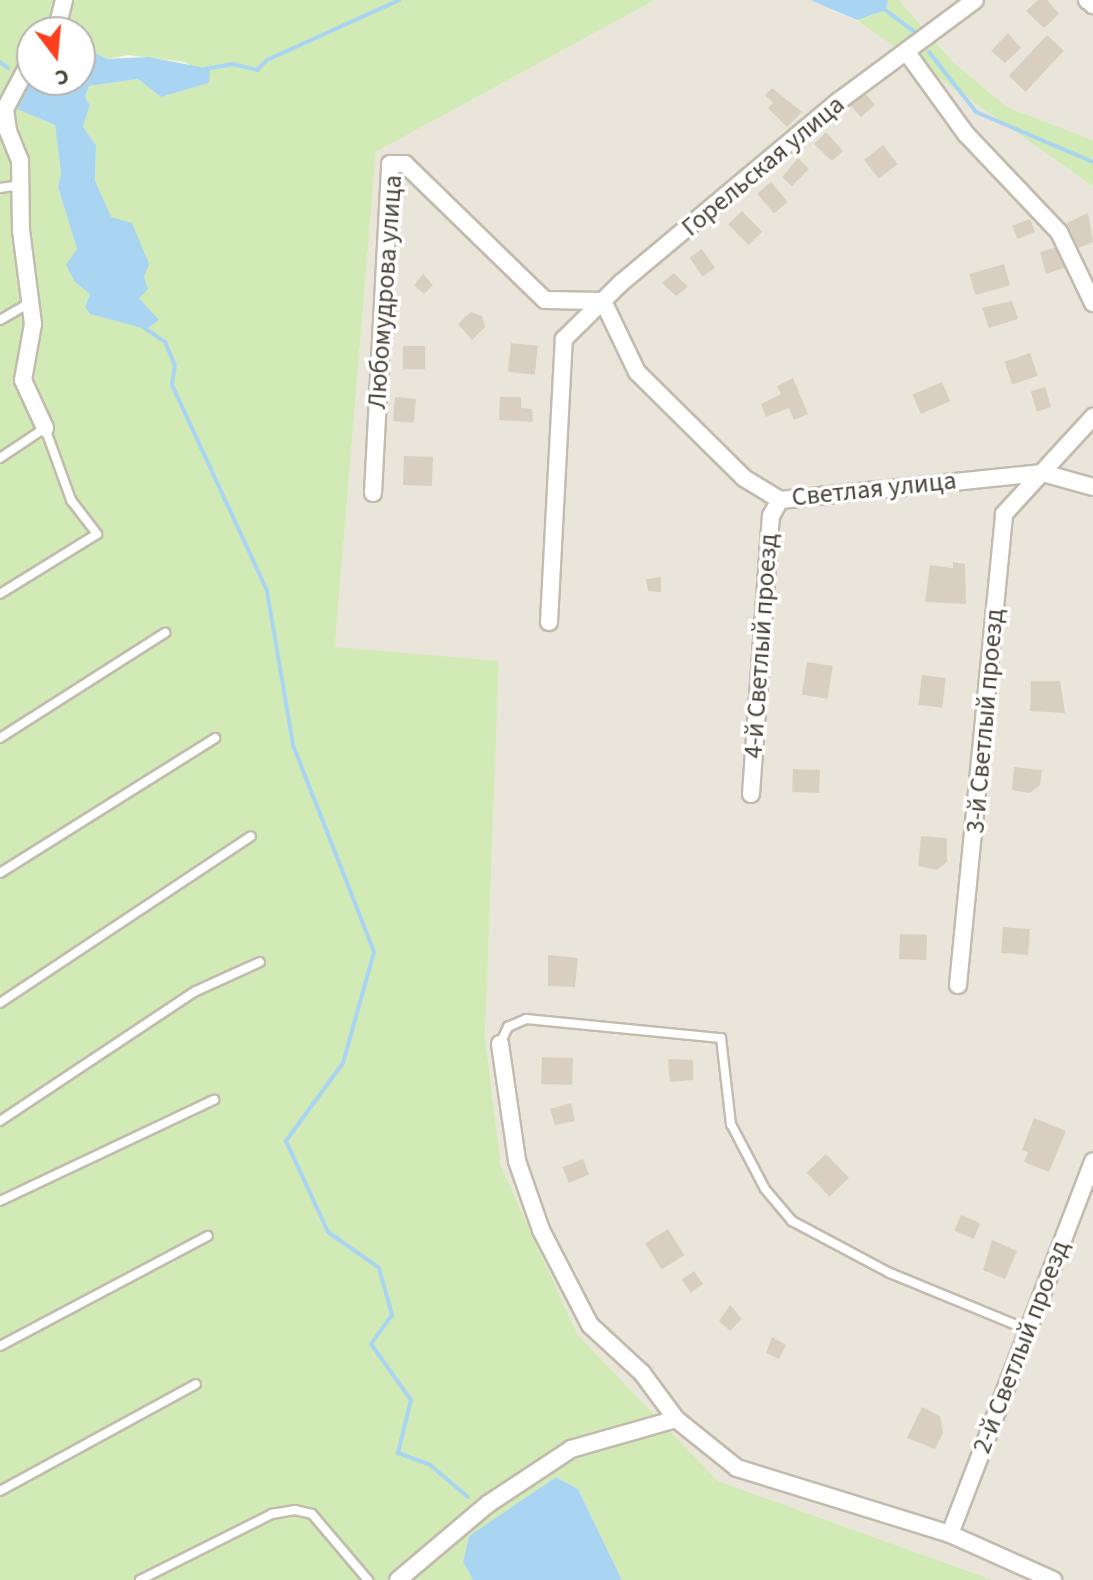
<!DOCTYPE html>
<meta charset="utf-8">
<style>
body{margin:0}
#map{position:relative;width:1093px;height:1580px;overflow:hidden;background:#f6f3ec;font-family:"Source Sans 3",sans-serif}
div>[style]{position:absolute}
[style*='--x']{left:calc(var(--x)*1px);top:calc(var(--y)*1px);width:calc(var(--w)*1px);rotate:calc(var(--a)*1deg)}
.residential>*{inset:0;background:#eae5da}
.green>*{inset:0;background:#d2eab5}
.water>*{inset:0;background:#a9d4f2}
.stream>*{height:4px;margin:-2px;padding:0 2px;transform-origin:2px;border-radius:2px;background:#a9d4f2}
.building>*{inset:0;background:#d8cfc1;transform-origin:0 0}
.roads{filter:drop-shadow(2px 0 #c2bbae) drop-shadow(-2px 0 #c2bbae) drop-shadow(0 2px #c2bbae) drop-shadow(0 -2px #c2bbae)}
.lane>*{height:8px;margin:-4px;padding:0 4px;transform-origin:4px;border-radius:4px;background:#fff}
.street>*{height:16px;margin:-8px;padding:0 8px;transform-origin:8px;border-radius:8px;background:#fff}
span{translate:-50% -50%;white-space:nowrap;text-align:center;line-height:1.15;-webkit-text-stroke:7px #fff;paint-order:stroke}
.street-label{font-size:26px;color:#4b4439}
.north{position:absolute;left:16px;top:16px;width:80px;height:80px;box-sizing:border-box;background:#fff;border:2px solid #b7b4b0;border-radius:50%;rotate:164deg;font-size:22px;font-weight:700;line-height:32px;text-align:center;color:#4b4439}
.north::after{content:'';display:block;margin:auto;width:28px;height:36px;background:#fc3f1d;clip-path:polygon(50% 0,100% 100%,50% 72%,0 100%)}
</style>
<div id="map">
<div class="residential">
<div style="clip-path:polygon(655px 0,810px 0,875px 29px,1093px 186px,1093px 1580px,993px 1580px,718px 1481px,577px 1334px,501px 1166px,485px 1037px,499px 662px,335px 648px,376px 152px)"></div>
<div style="clip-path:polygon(899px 0,1093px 0,1093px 140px,1007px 107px,953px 62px)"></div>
</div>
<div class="green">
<div style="clip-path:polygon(evenodd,0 0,655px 0,376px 152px,335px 647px,499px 661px,485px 1037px,501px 1166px,577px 1334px,718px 1481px,993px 1580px,622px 1580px,578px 1489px,556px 1477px,469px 1536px,463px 1562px,473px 1580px,0 1580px,0 0,32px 32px,80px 32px,80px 50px,107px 59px,128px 55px,186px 62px,209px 83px,161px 97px,138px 79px,89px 86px,85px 97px,90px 105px,83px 127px,96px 145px,95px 181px,139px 298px,101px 317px,91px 314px,90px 294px,75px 282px,77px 249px,58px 187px,61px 173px,55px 125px,39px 118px,30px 79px,32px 32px)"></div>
<div style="clip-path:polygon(888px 0,899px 0,953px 62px,1007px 107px,1093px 140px,1093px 186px,857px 20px,886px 10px)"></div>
</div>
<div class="water">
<div style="clip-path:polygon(810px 0,888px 0,886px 10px,857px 20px)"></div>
<div style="clip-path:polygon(88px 49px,107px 59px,149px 57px,210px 69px,209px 83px,161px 97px,138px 79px,89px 86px,85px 97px,90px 105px,83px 127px,96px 145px,95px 181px,111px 217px,132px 223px,149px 264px,144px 277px,148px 289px,139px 298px,159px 320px,146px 329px,90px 314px,85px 307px,90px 294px,75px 282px,66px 265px,77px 249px,58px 187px,61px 173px,55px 125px,17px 109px,32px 77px,80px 80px,80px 50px)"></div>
<div style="clip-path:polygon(556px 1477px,578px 1489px,622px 1580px,473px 1580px,463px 1562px,469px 1536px)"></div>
</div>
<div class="stream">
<div style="--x:884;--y:9;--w:38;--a:37"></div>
<div style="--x:929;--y:52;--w:76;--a:51.9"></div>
<div style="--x:976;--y:112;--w:127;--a:23.1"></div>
<div style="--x:0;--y:62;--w:10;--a:37"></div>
<div style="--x:205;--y:69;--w:27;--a:-10"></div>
<div style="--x:232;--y:64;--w:26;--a:13"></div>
<div style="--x:257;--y:70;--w:14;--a:-45"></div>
<div style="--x:267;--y:60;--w:145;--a:-24.4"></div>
<div style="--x:143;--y:327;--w:27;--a:34"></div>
<div style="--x:165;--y:342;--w:25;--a:67"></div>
<div style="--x:175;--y:365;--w:20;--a:99"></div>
<div style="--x:172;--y:385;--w:227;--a:65.2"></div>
<div style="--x:267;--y:591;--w:156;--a:80.4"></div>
<div style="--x:293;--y:745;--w:222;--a:68.6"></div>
<div style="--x:374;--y:952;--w:115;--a:105.6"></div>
<div style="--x:343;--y:1063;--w:97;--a:126.2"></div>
<div style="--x:286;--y:1141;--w:100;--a:65.2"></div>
<div style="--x:328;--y:1232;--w:62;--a:35.2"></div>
<div style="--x:379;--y:1268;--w:49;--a:74.5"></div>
<div style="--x:392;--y:1315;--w:36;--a:126"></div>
<div style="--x:371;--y:1344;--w:69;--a:54.5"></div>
<div style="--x:411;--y:1400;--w:55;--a:103.8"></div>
<div style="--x:398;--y:1453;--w:33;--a:20"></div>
<div style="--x:429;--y:1464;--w:51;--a:40.2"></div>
</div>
<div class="building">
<div style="clip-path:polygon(1038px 0,1047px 0,1059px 14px,1044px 28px,1026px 11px)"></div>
<div style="clip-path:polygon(1008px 33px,1021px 48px,1005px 63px,991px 51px)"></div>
<div style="left:1047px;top:35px;width:23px;height:56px;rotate:43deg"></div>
<div style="clip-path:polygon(772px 88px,802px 112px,787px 127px,768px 108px,773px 103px,765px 95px)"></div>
<div style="clip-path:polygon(863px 91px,875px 105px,861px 117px,850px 105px)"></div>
<div style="clip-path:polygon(826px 132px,843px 151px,832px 161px,814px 144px)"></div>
<div style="left:883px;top:145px;width:24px;height:24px;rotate:52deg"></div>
<div style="clip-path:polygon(798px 158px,809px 169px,792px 186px,782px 177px)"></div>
<div style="left:771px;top:182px;width:26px;height:18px;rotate:50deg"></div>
<div style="left:742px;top:211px;width:29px;height:19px;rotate:46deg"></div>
<div style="clip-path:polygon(1088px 213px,1093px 242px,1078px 248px,1067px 223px)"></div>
<div style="left:1030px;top:219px;width:14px;height:19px;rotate:69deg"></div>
<div style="clip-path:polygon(1061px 246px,1069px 266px,1046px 274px,1040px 252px)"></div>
<div style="left:702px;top:249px;width:23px;height:15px;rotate:56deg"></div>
<div style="left:1004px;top:264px;width:22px;height:36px;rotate:74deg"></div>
<div style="clip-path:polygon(674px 273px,688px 287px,676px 296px,662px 283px)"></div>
<div style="clip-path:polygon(423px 274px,433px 285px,424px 294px,414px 285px)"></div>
<div style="clip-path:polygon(1012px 301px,1018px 319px,989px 328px,982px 308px)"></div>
<div style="clip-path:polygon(471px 312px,482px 316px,485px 327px,472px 340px,458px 324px)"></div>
<div style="left:511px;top:343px;width:27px;height:29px;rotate:6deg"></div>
<div style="left:403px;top:346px;width:22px;height:23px"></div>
<div style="left:1030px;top:353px;width:24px;height:27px;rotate:71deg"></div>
<div style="clip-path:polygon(793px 378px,808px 414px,794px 420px,789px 408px,766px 417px,761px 404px,781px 394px,777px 386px)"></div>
<div style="left:942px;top:382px;width:21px;height:32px;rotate:67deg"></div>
<div style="left:1045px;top:387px;width:21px;height:15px;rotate:73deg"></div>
<div style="left:395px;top:397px;width:21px;height:24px;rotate:5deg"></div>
<div style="clip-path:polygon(500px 397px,521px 397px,521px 408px,532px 409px,533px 422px,499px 420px)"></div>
<div style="left:404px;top:456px;width:29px;height:29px;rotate:2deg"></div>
<div style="clip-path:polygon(953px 562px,965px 564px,966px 604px,925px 602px,930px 565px,953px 568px)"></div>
<div style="clip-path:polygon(661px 577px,661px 592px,648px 591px,646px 579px)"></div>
<div style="left:807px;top:662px;width:26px;height:33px;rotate:9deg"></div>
<div style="left:922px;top:675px;width:24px;height:30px;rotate:7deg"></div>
<div style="clip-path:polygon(1031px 681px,1060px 681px,1065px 713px,1030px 711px)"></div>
<div style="clip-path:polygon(1014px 767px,1042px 770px,1040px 785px,1030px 793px,1012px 790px)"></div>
<div style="left:793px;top:769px;width:27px;height:23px;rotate:2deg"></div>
<div style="clip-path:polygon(921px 836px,947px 838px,947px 862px,937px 870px,918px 866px)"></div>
<div style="left:1003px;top:927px;width:27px;height:26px;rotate:4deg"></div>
<div style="left:900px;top:934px;width:27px;height:25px;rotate:2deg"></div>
<div style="clip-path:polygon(548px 955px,578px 958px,575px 987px,548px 986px)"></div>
<div style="left:542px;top:1057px;width:31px;height:27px;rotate:2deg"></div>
<div style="clip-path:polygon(668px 1059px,693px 1060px,693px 1080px,670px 1082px)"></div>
<div style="clip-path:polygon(571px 1103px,575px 1121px,555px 1125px,550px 1109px)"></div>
<div style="clip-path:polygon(1034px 1118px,1066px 1131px,1049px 1172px,1024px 1162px,1028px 1152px,1022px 1150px)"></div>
<div style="left:826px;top:1154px;width:33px;height:27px;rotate:46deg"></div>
<div style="left:583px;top:1159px;width:17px;height:22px;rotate:69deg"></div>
<div style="left:961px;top:1215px;width:21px;height:17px;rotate:23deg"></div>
<div style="left:668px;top:1229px;width:31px;height:27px;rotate:58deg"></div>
<div style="clip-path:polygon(992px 1240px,1017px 1251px,1005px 1279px,983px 1270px)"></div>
<div style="left:694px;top:1271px;width:16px;height:15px;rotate:55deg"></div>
<div style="clip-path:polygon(730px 1305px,742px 1319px,730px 1331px,719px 1321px)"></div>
<div style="clip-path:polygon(772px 1337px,786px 1345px,779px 1359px,766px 1353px)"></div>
<div style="clip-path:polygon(922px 1407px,940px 1416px,943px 1433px,935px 1449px,907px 1438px)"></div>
</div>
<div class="roads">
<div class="lane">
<div style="--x:0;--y:188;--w:21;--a:-8"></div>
<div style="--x:0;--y:320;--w:34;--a:-30"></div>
<div style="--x:0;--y:458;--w:54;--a:-33.7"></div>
<div style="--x:45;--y:428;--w:77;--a:70.1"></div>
<div style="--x:71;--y:500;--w:43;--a:52.6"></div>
<div style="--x:97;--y:534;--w:114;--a:148.3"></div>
<div style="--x:0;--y:738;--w:196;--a:-32.5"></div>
<div style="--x:0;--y:873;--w:254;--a:-32.1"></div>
<div style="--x:0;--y:1003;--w:301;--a:-33.6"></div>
<div style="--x:500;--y:1044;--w:19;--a:-65"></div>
<div style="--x:508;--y:1027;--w:20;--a:-24"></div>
<div style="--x:526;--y:1019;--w:196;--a:5.6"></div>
<div style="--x:721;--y:1038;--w:87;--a:83.4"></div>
<div style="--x:731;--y:1124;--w:73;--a:62.4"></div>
<div style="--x:765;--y:1189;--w:42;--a:49.8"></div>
<div style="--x:792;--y:1221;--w:111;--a:28"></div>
<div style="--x:890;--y:1273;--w:147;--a:22.4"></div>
<div style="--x:0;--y:1121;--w:235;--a:-33.6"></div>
<div style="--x:196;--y:991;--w:70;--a:-24.4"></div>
<div style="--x:0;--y:1201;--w:237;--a:-25.3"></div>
<div style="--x:0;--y:1346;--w:235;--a:-27.9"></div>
<div style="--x:0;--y:1491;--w:223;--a:-28.6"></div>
<div style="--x:140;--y:1580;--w:148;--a:-26.6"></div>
<div style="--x:272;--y:1514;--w:23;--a:-10"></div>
<div style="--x:295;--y:1510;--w:17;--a:13"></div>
<div style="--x:312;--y:1514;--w:87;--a:49.7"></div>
</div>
<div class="street">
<div style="--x:1087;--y:0;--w:8;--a:40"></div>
<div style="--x:56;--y:32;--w:33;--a:-76"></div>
<div style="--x:908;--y:54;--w:99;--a:54.1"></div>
<div style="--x:966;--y:134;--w:135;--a:46.5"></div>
<div style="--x:1059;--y:232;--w:79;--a:64.4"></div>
<div style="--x:32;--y:58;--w:58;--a:117.9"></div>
<div style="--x:5;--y:109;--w:22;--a:82"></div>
<div style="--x:8;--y:131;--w:31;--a:68"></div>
<div style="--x:20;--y:160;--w:70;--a:89.2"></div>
<div style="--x:21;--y:230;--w:95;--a:82.7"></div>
<div style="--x:33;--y:324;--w:57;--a:100.1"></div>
<div style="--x:23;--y:380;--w:53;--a:65.4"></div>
<div style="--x:373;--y:493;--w:329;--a:-87"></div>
<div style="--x:390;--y:164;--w:15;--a:0"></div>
<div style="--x:405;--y:164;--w:195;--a:44.2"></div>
<div style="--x:545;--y:300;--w:58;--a:1"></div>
<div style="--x:603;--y:301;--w:79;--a:64.4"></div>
<div style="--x:637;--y:372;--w:151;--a:44.7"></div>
<div style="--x:744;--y:478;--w:42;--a:31.4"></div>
<div style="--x:780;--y:500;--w:264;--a:-5.9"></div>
<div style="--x:1043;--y:473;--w:52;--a:15.6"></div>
<div style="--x:549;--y:622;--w:283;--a:-87"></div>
<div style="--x:564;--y:339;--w:80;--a:-44.5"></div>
<div style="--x:621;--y:283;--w:284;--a:-39.9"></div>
<div style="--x:839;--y:101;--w:169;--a:-36.6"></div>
<div style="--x:751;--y:794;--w:279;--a:-85.9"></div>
<div style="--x:771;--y:516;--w:18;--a:-61"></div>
<div style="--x:958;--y:985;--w:473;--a:-84.4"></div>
<div style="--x:1004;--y:514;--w:132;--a:-47.5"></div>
<div style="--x:500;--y:1044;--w:118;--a:81.7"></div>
<div style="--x:517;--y:1161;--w:73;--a:70.8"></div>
<div style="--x:541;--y:1230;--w:107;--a:62.7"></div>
<div style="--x:590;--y:1325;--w:71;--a:42.7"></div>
<div style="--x:642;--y:1373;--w:57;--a:53.5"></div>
<div style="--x:950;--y:1534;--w:399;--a:-69"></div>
<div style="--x:398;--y:1580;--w:118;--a:-40.2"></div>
<div style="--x:488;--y:1504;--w:100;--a:-33.5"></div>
<div style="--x:571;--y:1449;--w:109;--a:-15.9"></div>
<div style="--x:676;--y:1419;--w:78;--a:38.8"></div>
<div style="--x:737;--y:1468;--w:223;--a:17.2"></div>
<div style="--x:950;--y:1534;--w:113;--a:24.1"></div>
</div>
</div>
<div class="street-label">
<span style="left:763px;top:166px;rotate:-40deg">Горельская улица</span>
<span style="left:385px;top:292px;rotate:-86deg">Любомудрова улица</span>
<span style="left:874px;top:489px;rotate:-6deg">Светлая улица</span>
<span style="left:761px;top:646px;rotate:-86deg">4-й Светлый проезд</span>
<span style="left:985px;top:721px;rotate:-85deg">3-й Светлый проезд</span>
<span style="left:1021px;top:1347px;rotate:-69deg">2-й Светлый проезд</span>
</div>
<div class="north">С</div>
</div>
